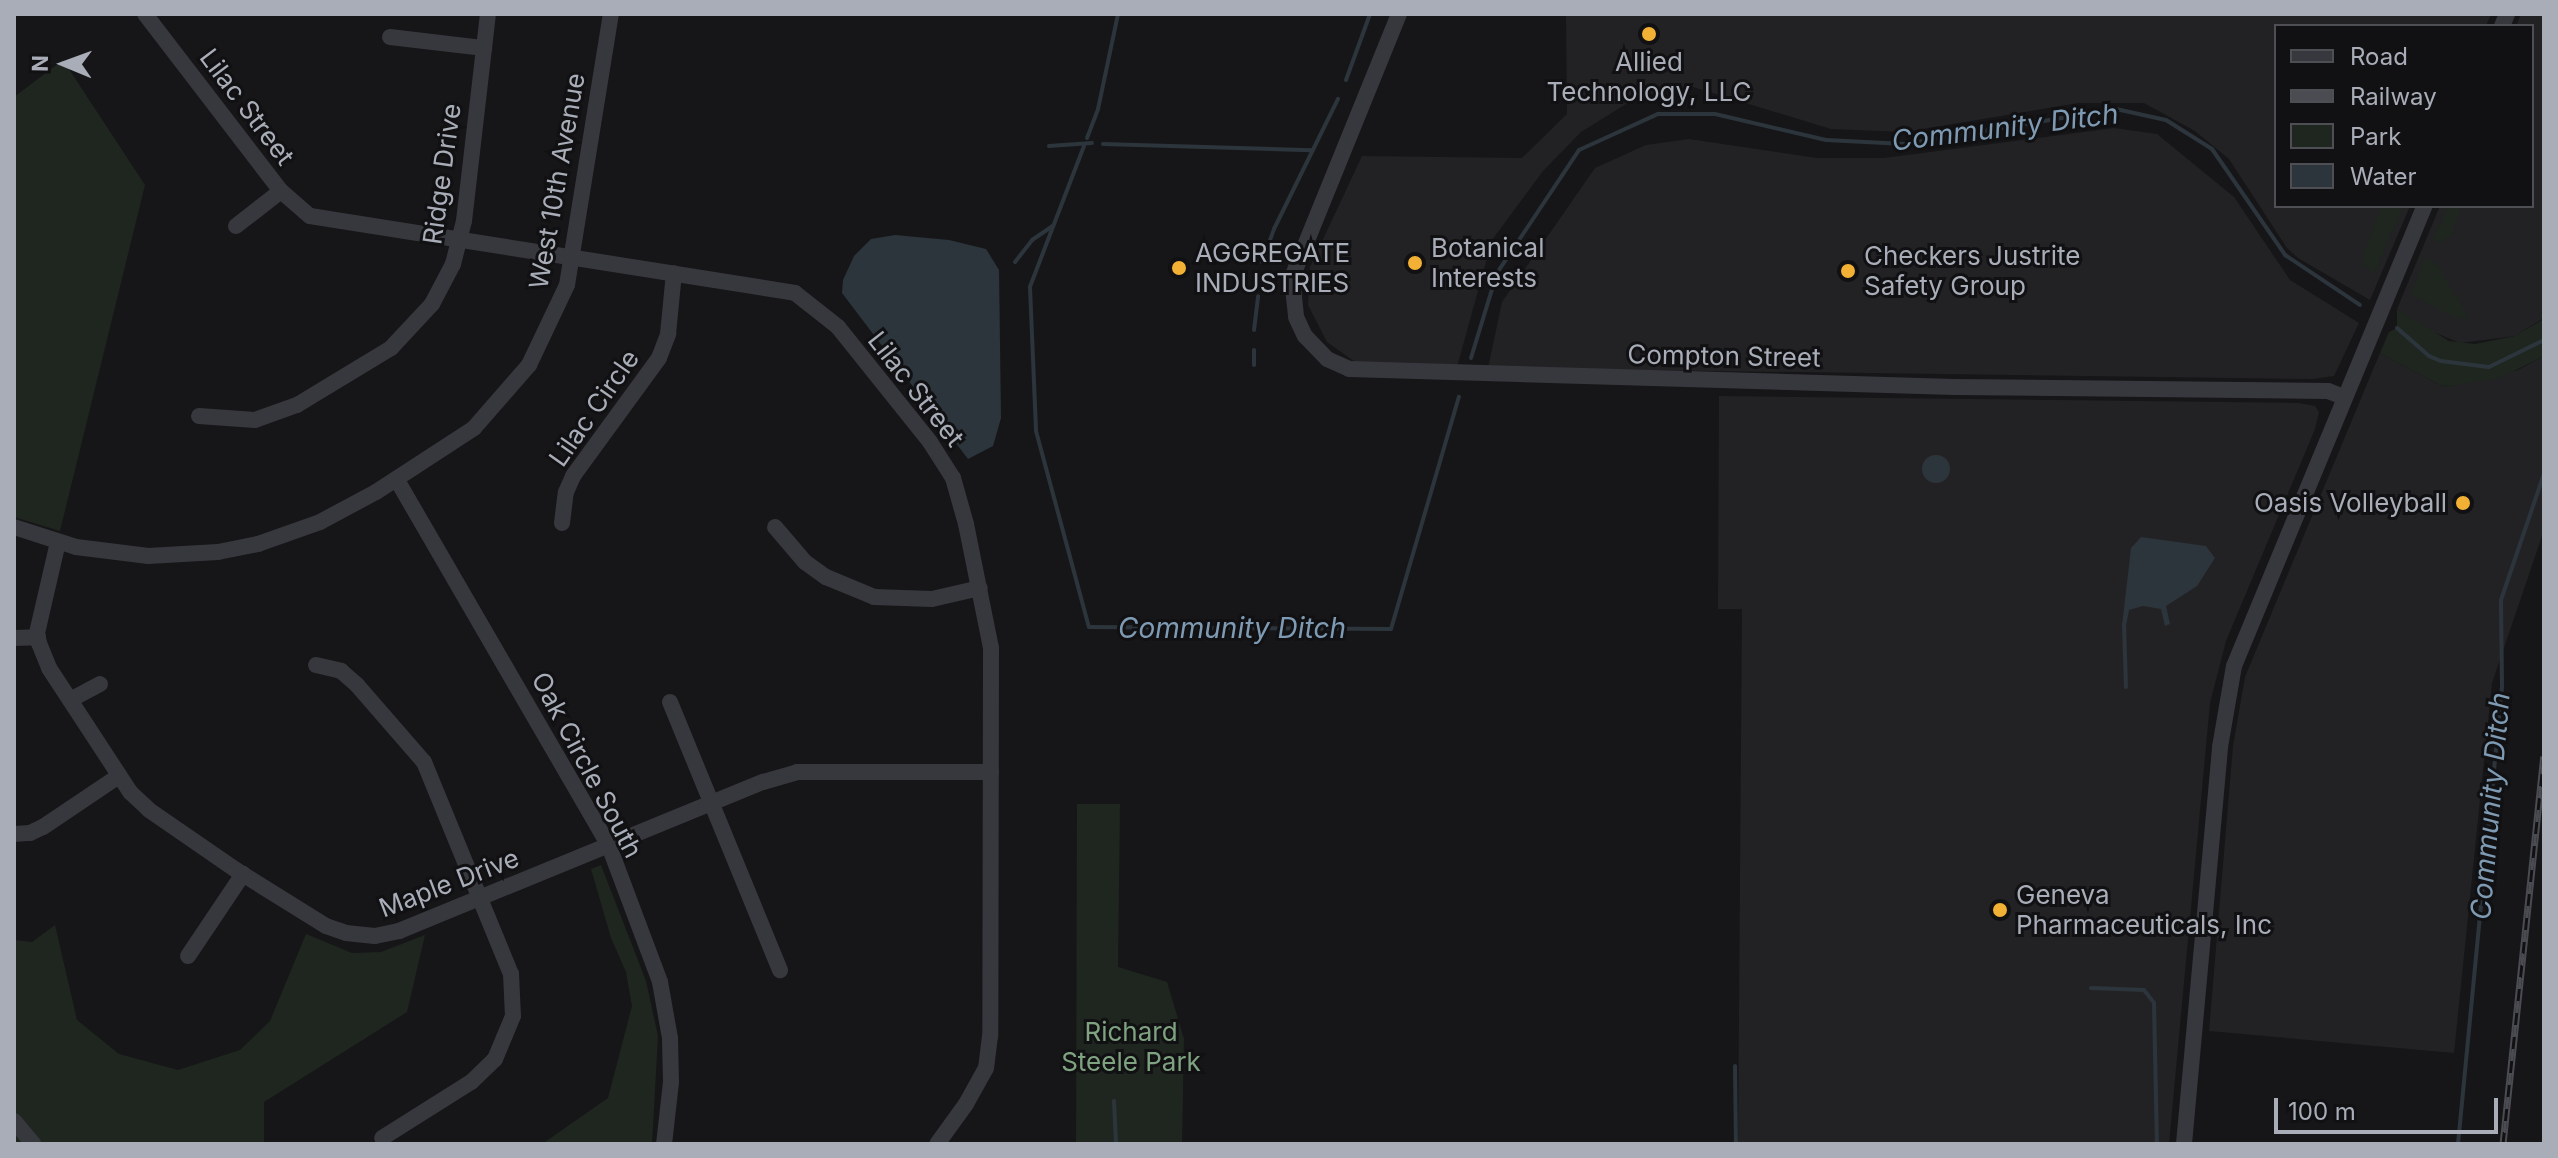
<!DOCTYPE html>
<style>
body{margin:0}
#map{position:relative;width:2558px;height:1158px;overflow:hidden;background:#161618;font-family:Inter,sans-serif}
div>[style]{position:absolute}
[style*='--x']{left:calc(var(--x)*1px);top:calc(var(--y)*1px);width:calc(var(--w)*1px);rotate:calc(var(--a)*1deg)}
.built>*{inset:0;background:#222225}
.green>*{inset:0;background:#1e261f}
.water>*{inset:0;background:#2c353c}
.round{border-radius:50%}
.stream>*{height:4px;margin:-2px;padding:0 2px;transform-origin:2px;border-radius:2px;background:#2c353c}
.minor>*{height:16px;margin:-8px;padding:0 8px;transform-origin:8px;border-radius:8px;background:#37383d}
.rail>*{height:7px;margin-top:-3.5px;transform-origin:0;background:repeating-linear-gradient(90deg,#111113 0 12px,#4a4c52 0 24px);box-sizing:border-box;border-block:2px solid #4a4c52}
.dots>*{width:22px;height:22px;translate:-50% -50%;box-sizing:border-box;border:4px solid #111113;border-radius:50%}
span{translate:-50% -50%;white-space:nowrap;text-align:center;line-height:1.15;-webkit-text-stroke:6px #111113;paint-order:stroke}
.poi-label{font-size:26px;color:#a8adb8}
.left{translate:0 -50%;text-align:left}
.right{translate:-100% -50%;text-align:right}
.street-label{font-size:26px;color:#a8adb8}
.park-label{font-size:26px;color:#7fa381}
.water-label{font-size:28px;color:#7f9bb3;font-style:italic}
.frame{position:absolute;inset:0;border:16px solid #a8adb8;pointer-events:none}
.legend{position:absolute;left:2274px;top:24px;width:260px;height:184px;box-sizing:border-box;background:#111113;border:2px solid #4d4f55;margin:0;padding:10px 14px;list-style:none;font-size:24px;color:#a8adb8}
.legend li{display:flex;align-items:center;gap:16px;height:40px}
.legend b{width:40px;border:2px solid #4d4f55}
.north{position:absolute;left:24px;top:24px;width:80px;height:80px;-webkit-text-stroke:6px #111113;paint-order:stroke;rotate:271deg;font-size:22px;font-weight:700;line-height:32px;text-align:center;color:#a8adb8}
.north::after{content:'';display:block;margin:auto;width:28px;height:36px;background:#a8adb8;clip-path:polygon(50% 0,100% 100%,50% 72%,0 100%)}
.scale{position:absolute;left:2274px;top:1098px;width:224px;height:36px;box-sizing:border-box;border:4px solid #a8adb8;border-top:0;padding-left:10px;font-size:24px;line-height:28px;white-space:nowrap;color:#a8adb8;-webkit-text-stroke:6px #111113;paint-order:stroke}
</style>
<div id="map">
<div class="built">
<div style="clip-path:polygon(1566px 14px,2491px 14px,2486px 26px,2276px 26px,2276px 206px,2410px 206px,2370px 300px,2298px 258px,2287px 248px,2229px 159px,2195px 131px,2144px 103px,2078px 103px,1905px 132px,1831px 129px,1693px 87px,1639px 96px,1581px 132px,1543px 171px,1492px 240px,1457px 367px,1358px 364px,1327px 342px,1308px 305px,1310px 267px,1362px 156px,1522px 158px,1567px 114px)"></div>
<div style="clip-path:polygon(2521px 14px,2544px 14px,2544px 311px,2539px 314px,2542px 319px,2515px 336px,2460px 343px,2431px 331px,2397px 309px,2440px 206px,2532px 206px,2532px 26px,2516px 26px)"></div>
<div style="clip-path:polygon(2114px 128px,2157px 134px,2234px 197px,2290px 280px,2359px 323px,2334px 376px,2313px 379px,1488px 368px,1502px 302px,1595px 168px,1646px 145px,1689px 139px,1817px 158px,1884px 158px)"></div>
<div style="clip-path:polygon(2380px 353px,2440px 385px,2450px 386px,2518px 370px,2544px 356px,2544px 530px,2492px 683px,2454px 1053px,2209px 1031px,2233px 746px,2245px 677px)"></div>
<div style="clip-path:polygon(1719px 396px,2299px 403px,2315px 406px,2319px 412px,2315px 429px,2226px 641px,2210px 703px,2169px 1144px,1738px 1144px,1742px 609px,1718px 609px)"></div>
</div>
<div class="green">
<div style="clip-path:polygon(63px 60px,145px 185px,60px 531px,14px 517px,14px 97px)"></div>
<div style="clip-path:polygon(2382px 206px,2403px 206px,2374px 274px,2361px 262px)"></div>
<div style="clip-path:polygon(2448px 206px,2462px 206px,2451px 236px,2438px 243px,2433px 239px)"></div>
<div style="clip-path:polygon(2425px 258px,2436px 263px,2470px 320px,2452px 316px,2411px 295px)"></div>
<div style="clip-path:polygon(2397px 309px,2449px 341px,2475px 344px,2515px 336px,2542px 320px,2539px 314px,2544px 311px,2544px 356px,2502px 377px,2450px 386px,2440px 385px,2380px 353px,2389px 332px,2397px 328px)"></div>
<div style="clip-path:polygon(1077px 804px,1120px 804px,1118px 967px,1167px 982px,1184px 1039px,1182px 1144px,1076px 1144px)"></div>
<div style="clip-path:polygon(601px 865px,646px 981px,658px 1036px,652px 1144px,542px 1144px,608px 1098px,632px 1006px,626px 972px,611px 938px,591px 869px)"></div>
<div style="clip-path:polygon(55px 925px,77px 1020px,119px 1054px,178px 1070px,240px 1050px,270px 1021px,306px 934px,352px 953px,381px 952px,425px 935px,407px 1012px,264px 1102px,264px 1144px,14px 1144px,14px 940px,32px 942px)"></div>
</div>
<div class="water">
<div style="clip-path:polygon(895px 235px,949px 240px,986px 249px,999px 270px,1001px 418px,993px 446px,968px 459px,842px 293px,843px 280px,854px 256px,871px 239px)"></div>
<div class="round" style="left:1922px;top:455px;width:28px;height:28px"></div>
<div style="clip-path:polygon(2141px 537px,2206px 546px,2215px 558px,2197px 586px,2166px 606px,2170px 624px,2165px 626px,2161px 609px,2143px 606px,2129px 610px,2126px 626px,2122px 626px,2131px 548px)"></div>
</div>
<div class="stream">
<div style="--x:1346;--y:80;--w:70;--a:-70"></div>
<div style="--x:1087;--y:138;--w:31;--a:-69"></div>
<div style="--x:1098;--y:109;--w:97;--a:-78.1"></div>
<div style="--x:1103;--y:144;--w:208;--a:1.7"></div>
<div style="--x:1049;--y:146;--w:43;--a:-4"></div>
<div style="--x:1084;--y:146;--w:151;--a:111"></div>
<div style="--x:1030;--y:287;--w:144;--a:87.6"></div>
<div style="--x:1036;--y:431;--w:203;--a:74.9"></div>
<div style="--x:1089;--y:627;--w:302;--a:0.4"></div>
<div style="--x:1391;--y:629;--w:242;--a:-73.7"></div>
<div style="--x:1015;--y:262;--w:28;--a:-52"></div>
<div style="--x:1032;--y:240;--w:25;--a:-34"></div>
<div style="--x:1262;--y:262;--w:35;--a:-70"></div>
<div style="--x:1274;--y:229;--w:145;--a:-63.8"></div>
<div style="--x:2397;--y:328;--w:43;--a:41.2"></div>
<div style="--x:2429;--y:356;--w:13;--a:23"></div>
<div style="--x:2441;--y:361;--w:48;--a:7.1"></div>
<div style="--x:2489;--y:367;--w:61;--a:-26.1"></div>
<div style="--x:1254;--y:330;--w:34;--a:-83"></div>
<div style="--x:1471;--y:358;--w:89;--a:-73"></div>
<div style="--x:1497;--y:273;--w:148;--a:-56.3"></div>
<div style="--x:1579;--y:150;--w:87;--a:-24.5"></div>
<div style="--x:1658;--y:114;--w:57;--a:0"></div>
<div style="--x:1715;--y:114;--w:114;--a:13.2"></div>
<div style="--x:1826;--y:140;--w:79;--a:2.9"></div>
<div style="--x:1905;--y:144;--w:214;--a:-9.4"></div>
<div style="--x:2116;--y:109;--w:51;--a:12.4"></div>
<div style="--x:2166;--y:120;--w:54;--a:32.2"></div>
<div style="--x:2212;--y:149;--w:129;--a:55.4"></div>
<div style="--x:2285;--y:255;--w:90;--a:33.7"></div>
<div style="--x:1254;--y:365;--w:15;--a:-90"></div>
<div style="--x:2124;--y:624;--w:63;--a:88.2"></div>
<div style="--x:2091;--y:988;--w:53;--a:2.2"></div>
<div style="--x:2144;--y:990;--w:16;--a:52"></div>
<div style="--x:2154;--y:1003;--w:141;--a:88.8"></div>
<div style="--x:1735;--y:1066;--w:78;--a:89.3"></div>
<div style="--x:1114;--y:1101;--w:43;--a:87.3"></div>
<div style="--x:2458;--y:1144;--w:460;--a:-84.5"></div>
<div style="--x:2502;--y:686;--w:86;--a:-90.7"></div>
<div style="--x:2501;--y:600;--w:133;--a:-71.2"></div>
</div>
<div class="minor">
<div style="--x:145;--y:14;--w:223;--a:52.5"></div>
<div style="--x:281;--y:191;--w:38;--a:41"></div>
<div style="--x:310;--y:216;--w:491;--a:9"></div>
<div style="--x:795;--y:293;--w:55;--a:38.3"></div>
<div style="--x:838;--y:327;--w:147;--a:51.3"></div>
<div style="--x:930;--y:442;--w:43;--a:57.4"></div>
<div style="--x:953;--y:478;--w:48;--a:74.2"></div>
<div style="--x:966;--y:524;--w:126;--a:78.6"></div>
<div style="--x:991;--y:648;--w:388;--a:90.1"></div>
<div style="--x:990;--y:1036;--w:32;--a:97"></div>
<div style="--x:986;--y:1068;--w:41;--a:119.1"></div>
<div style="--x:966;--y:1104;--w:49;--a:125.9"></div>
<div style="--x:1399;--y:14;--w:285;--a:112.1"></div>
<div style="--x:1292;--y:278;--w:39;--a:84"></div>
<div style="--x:1296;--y:317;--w:21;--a:65"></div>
<div style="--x:1305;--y:336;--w:32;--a:46"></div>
<div style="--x:1327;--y:359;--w:24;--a:24"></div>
<div style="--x:1349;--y:369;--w:605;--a:1.7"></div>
<div style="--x:1954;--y:387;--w:374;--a:0.6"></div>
<div style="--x:2328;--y:391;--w:17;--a:21"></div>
<div style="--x:2502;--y:26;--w:13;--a:-67"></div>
<div style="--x:390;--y:37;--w:95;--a:6.7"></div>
<div style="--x:236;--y:226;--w:57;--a:-37.9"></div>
<div style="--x:199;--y:416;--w:56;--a:4.1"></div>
<div style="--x:255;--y:420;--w:45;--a:-19.7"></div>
<div style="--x:297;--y:405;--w:110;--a:-31.2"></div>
<div style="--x:391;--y:348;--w:60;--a:-47"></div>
<div style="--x:432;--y:304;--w:45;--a:-62.3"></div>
<div style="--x:453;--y:264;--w:44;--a:-75.7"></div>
<div style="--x:464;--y:221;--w:208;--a:-83.4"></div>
<div style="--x:397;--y:480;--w:423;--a:59.9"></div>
<div style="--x:609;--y:846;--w:145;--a:69.4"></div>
<div style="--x:660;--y:982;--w:57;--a:79.9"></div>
<div style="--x:670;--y:1038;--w:44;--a:88.7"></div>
<div style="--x:671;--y:1082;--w:62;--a:96.4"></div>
<div style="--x:562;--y:523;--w:31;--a:-83"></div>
<div style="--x:566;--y:492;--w:17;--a:-66"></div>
<div style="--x:573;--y:476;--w:146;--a:-53.9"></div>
<div style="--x:659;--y:358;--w:26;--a:-69"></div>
<div style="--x:668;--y:334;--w:61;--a:-84.4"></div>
<div style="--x:14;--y:527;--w:65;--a:17.9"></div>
<div style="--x:76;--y:547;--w:73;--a:7.1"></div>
<div style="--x:148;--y:556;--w:70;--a:-3.3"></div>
<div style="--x:218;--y:552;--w:41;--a:-11.3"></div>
<div style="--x:258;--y:544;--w:66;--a:-19.5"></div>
<div style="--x:320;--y:522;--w:64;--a:-28.2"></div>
<div style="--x:376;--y:492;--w:117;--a:-33.1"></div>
<div style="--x:474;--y:428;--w:84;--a:-48.9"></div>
<div style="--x:529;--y:365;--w:89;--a:-64.6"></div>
<div style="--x:567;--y:285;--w:275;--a:-80.8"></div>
<div style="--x:775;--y:527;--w:46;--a:49.4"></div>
<div style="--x:805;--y:562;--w:26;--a:36"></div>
<div style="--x:826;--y:577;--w:52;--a:22.6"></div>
<div style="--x:874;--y:597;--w:58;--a:2"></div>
<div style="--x:932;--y:599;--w:49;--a:-12.9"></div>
<div style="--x:58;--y:542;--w:93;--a:103"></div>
<div style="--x:37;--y:633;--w:10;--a:79"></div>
<div style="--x:39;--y:643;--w:27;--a:68"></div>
<div style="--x:49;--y:668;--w:148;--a:56.8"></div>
<div style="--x:130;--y:792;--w:26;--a:43"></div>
<div style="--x:149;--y:810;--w:106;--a:34.6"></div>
<div style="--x:236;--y:870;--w:106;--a:31.9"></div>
<div style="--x:326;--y:926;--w:21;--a:19"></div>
<div style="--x:346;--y:933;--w:29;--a:6"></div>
<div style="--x:375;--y:936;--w:25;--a:-12"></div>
<div style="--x:399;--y:931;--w:393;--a:-22.3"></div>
<div style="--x:763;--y:782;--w:35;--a:-16"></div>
<div style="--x:797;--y:772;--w:194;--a:0"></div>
<div style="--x:14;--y:638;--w:24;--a:-2"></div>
<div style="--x:316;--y:665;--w:26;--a:13"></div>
<div style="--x:341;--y:671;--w:21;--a:41"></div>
<div style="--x:357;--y:685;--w:102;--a:49"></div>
<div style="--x:424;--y:762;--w:229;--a:67.7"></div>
<div style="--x:511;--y:974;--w:42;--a:87.3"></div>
<div style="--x:513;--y:1016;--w:47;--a:112.7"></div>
<div style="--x:495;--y:1059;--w:33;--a:136"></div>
<div style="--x:471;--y:1082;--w:105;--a:147.8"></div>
<div style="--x:70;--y:700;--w:34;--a:-28"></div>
<div style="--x:670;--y:702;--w:290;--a:67.7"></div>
<div style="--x:14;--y:834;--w:16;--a:-4"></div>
<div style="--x:30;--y:833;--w:14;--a:-25"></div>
<div style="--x:43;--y:827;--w:92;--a:-33.9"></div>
<div style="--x:188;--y:956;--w:99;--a:-56.1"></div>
<div style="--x:14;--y:1121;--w:30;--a:50"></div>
<div style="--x:2184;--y:1144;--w:399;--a:-84.8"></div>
<div style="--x:2220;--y:747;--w:82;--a:-80.2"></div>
<div style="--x:2234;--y:666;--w:498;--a:-67.5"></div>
</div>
<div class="rail">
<div style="--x:2503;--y:1144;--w:390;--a:-84"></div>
</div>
<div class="dots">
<div style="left:1649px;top:34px;background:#f2b134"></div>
<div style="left:1415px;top:263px;background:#f2b134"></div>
<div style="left:1179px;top:268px;background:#f2b134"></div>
<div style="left:1848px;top:271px;background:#f2b134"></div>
<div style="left:2463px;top:503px;background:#f2b134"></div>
<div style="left:2000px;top:910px;background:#f2b134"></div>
</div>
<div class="poi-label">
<span style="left:1649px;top:77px">Allied<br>Technology, LLC</span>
<span class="left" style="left:1431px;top:263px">Botanical<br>Interests</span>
<span class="left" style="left:1195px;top:268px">AGGREGATE<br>INDUSTRIES</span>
<span class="left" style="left:1864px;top:271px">Checkers Justrite<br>Safety Group</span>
<span class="right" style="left:2447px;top:503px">Oasis Volleyball</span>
<span class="left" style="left:2016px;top:910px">Geneva<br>Pharmaceuticals, Inc</span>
</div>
<div class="street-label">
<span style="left:247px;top:107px;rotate:53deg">Lilac Street</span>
<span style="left:442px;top:174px;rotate:-82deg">Ridge Drive</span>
<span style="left:557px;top:181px;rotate:-80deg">West 10th Avenue</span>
<span style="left:1724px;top:356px;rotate:1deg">Compton Street</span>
<span style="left:916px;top:389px;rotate:52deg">Lilac Street</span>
<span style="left:594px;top:408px;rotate:-55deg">Lilac Circle</span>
<span style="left:587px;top:765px;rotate:62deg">Oak Circle South</span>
<span style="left:449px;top:883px;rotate:-21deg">Maple Drive</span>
</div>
<div class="park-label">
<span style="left:1131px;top:1047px">Richard<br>Steele Park</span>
</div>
<div class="water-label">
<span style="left:2005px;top:127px;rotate:-7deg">Community Ditch</span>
<span style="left:1232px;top:628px">Community Ditch</span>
<span style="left:2490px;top:806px;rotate:-85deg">Community Ditch</span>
</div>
<div class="frame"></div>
<ul class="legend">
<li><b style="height:10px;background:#37383d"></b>Road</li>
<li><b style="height:10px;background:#4a4c52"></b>Railway</li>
<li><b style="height:22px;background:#1e261f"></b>Park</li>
<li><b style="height:22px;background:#2c353c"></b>Water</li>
</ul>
<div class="north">N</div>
<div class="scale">100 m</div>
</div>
